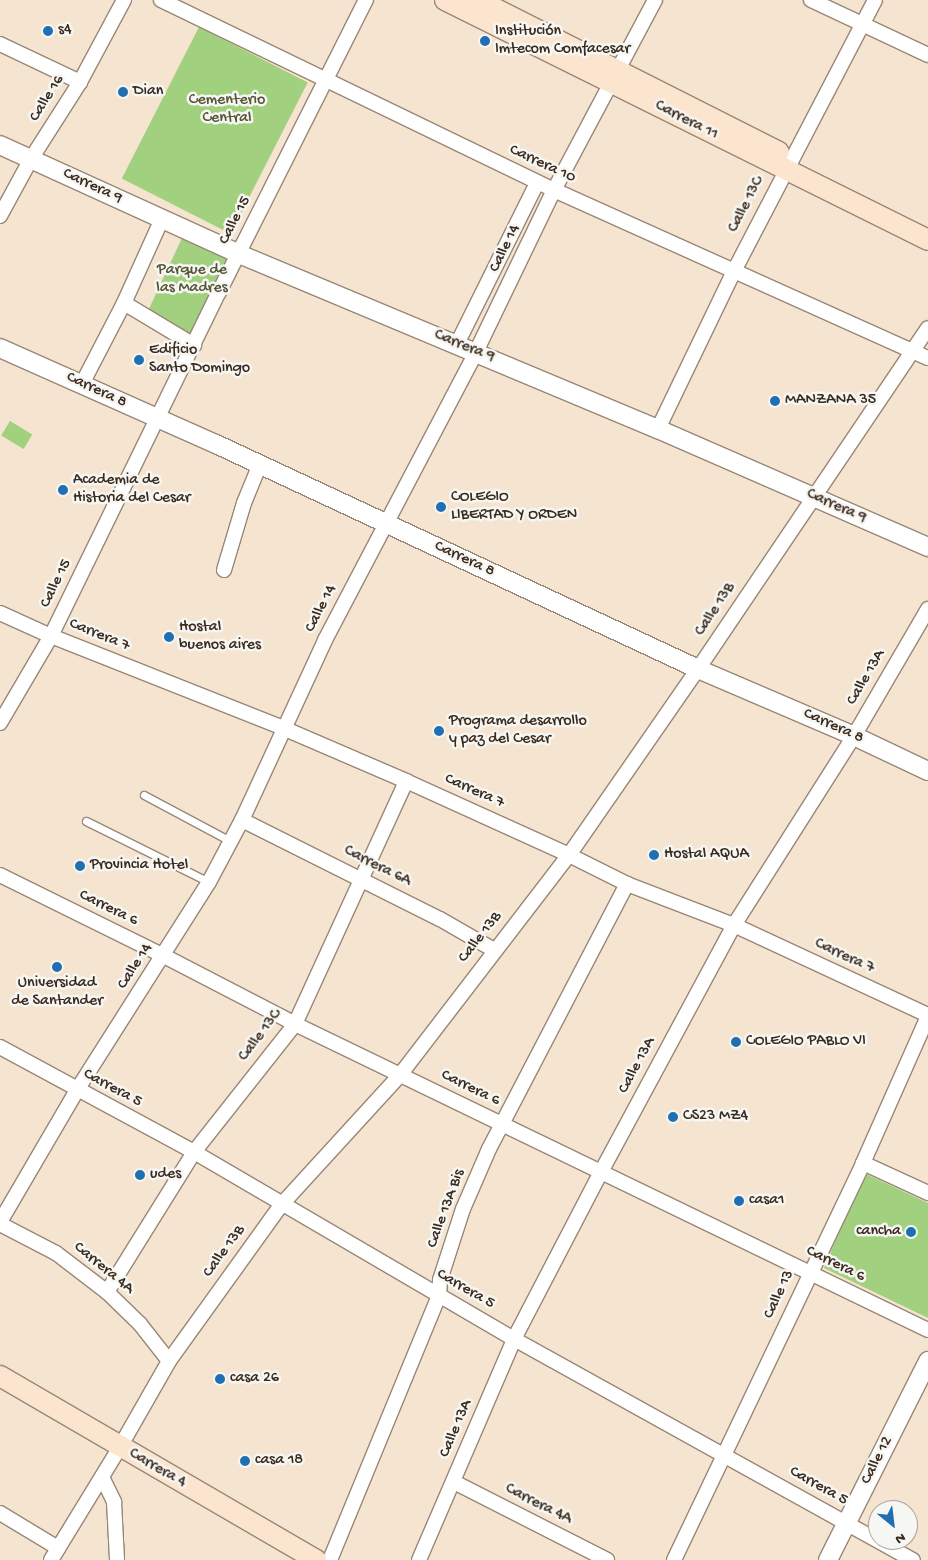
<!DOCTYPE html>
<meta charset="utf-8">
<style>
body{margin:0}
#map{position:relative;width:928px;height:1560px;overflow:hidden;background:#f5e4cf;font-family:"Gochi Hand",sans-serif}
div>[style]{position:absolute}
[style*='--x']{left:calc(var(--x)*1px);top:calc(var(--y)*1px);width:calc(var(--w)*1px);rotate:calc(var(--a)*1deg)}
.green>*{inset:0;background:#a1d07e;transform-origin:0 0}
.roads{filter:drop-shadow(1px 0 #988776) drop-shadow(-1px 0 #988776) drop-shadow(0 1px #988776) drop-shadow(0 -1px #988776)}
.service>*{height:7px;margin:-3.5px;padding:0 3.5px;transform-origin:3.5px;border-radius:3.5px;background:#fff}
.minor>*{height:14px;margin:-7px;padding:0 7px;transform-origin:7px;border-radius:7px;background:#fff}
.tertiary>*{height:18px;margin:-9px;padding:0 9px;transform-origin:9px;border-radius:9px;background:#fff}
.secondary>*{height:20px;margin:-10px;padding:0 10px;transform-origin:10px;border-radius:10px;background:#fce5cf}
.dots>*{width:14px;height:14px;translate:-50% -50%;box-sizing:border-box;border:2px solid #f6f6f2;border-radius:50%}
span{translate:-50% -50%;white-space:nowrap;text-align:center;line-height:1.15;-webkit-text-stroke:5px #f6f6f2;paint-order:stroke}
.poi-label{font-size:16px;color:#3b2a1e}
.left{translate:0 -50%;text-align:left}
.right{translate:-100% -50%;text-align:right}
.street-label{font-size:16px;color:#3b2a1e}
.park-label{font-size:16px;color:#545436}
.north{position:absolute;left:868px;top:1500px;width:50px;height:50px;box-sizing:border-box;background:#f6f6f2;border:1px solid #aba49d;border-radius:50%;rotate:151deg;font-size:14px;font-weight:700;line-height:20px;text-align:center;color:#3b2a1e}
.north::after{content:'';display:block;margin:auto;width:18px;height:22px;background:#1f6fb2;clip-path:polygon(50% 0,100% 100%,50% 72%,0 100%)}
</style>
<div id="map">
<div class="green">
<div style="left:199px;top:27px;width:122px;height:170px;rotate:27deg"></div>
<div style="left:182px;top:238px;width:54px;height:85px;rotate:25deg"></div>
<div style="left:10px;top:421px;width:26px;height:17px;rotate:31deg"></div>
<div style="clip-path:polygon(864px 1173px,928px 1203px,928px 1318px,824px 1268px)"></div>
</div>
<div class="roads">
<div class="service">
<div style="--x:144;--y:795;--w:98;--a:28.1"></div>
<div style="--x:86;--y:821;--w:137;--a:26.4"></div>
</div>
<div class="minor">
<div style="--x:161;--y:0;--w:437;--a:25.8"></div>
<div style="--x:554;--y:190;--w:410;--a:24.2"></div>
<div style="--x:811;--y:0;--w:129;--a:25.2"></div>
<div style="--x:0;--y:44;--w:89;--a:25.4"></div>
<div style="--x:0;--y:216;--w:65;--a:-61.5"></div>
<div style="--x:31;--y:159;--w:91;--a:-57.5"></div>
<div style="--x:80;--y:82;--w:93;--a:-61.8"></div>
<div style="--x:124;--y:303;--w:82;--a:31"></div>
<div style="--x:457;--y:344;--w:180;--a:-63.6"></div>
<div style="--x:82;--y:384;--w:91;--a:-62.6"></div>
<div style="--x:124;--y:303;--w:92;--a:-65.7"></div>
<div style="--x:658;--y:429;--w:175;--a:-64.3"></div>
<div style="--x:734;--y:271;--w:305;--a:-62.5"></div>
<div style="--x:224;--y:570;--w:70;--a:-73.4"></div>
<div style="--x:244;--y:503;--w:42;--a:-67.7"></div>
<div style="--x:0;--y:613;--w:56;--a:24.3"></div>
<div style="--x:51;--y:636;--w:250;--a:21.6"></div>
<div style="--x:283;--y:728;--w:134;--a:23.3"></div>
<div style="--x:406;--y:781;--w:179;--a:24.4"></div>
<div style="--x:569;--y:855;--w:65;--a:26.6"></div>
<div style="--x:627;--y:884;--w:115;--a:21"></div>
<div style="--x:734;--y:925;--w:214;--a:24.9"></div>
<div style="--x:0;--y:723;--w:101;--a:-59.6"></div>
<div style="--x:51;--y:636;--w:383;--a:-64"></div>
<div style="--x:219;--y:292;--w:327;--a:-63.3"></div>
<div style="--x:242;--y:820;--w:221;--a:26.6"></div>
<div style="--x:440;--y:919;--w:62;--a:29.9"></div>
<div style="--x:0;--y:875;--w:183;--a:26.3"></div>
<div style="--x:164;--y:956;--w:148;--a:27.4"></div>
<div style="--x:295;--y:1024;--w:703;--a:25.8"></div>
<div style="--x:0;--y:1047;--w:221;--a:28.4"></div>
<div style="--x:194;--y:1152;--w:371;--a:30.3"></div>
<div style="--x:514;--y:1339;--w:456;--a:29"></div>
<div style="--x:863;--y:1163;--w:72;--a:24.8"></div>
<div style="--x:0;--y:1222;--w:153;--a:-59.7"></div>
<div style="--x:77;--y:1090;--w:246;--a:-57.6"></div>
<div style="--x:209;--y:882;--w:70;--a:-62"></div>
<div style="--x:242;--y:820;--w:198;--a:-65.2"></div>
<div style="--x:325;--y:640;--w:325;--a:-62.3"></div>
<div style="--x:476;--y:352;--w:180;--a:-64.3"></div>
<div style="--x:554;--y:190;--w:215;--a:-62"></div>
<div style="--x:0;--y:1224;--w:63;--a:27.4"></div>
<div style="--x:56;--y:1253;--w:64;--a:37.4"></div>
<div style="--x:107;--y:1292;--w:46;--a:44.1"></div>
<div style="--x:140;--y:1324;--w:47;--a:51.9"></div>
<div style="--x:107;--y:1292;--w:165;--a:-58.1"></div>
<div style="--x:194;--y:1152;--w:163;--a:-51.7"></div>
<div style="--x:295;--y:1024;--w:267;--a:-65.4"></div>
<div style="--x:102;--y:1477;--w:28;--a:64"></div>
<div style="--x:114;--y:1502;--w:58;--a:87"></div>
<div style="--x:454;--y:1482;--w:172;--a:27"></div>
<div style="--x:0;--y:1513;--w:68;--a:31.1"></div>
<div style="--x:51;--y:1560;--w:132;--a:-58.6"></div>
<div style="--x:120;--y:1447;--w:99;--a:-60.3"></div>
<div style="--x:169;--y:1361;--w:192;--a:-54.3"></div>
<div style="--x:281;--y:1205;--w:176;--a:-47.5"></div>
<div style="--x:400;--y:1075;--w:277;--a:-52.5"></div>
<div style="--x:569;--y:855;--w:226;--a:-55.3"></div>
<div style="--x:698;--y:669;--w:411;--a:-56"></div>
<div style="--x:330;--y:1560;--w:287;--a:-67.6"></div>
<div style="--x:439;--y:1295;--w:15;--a:-86"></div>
<div style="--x:440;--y:1280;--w:75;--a:-72.1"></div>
<div style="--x:463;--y:1209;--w:65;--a:-66.6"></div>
<div style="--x:489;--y:1149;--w:299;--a:-62.5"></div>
<div style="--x:419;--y:1560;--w:241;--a:-66.7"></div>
<div style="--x:514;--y:1339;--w:188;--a:-62.5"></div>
<div style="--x:601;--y:1172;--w:281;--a:-61.7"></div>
<div style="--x:734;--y:925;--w:224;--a:-57.6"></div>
<div style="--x:854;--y:736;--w:147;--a:-59.8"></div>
<div style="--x:674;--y:1560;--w:440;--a:-64.5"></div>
<div style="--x:863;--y:1163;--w:161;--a:-66.1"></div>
</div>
<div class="tertiary">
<div style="--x:0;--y:145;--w:263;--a:24.5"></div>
<div style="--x:239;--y:254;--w:454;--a:22.7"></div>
<div style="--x:658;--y:429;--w:295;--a:23.6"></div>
<div style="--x:0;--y:348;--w:236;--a:24"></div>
<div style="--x:216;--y:444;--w:532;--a:25.02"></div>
<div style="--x:698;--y:669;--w:170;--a:23.2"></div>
<div style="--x:854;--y:736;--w:82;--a:25.3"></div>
<div style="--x:828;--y:1560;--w:223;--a:-63.3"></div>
</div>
<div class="secondary">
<div style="--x:445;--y:0;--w:539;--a:26.42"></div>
<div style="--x:478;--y:0;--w:337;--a:26.8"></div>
<div style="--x:0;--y:1376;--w:366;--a:30.2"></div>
</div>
</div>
<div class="dots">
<div style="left:48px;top:31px;background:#1f6fb2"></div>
<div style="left:485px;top:41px;background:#1f6fb2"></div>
<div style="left:123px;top:92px;background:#1f6fb2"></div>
<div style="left:139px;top:360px;background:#1f6fb2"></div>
<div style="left:775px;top:401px;background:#1f6fb2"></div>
<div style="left:63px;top:490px;background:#1f6fb2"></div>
<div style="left:441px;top:507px;background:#1f6fb2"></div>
<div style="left:169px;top:637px;background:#1f6fb2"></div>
<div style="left:439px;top:731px;background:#1f6fb2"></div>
<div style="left:654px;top:855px;background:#1f6fb2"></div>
<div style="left:80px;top:866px;background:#1f6fb2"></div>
<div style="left:57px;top:967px;background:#1f6fb2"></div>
<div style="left:736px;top:1042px;background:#1f6fb2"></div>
<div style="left:673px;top:1117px;background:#1f6fb2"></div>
<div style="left:140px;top:1175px;background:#1f6fb2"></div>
<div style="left:739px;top:1201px;background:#1f6fb2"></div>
<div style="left:911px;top:1232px;background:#1f6fb2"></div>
<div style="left:220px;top:1379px;background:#1f6fb2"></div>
<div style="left:245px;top:1461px;background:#1f6fb2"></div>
</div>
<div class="poi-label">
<span class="left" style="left:58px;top:31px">s4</span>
<span class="left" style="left:495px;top:41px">Institución<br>Imtecom Comfacesar</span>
<span class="left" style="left:133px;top:92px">Dian</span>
<span class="left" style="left:149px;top:360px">Edificio<br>Santo Domingo</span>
<span class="left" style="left:785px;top:401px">MANZANA 35</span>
<span class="left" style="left:73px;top:490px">Academia de<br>Historia del Cesar</span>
<span class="left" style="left:451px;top:507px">COLEGIO<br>LIBERTAD Y ORDEN</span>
<span class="left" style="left:179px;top:637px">Hostal<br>buenos aires</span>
<span class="left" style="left:449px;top:731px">Programa desarrollo<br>y paz del Cesar</span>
<span class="left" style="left:664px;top:855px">Hostal AQUA</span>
<span class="left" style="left:90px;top:866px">Provincia Hotel</span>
<span style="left:57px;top:993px">Universidad<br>de Santander</span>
<span class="left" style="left:746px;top:1042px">COLEGIO PABLO VI</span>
<span class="left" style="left:683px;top:1117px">CS23 MZ4</span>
<span class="left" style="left:150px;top:1175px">udes</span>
<span class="left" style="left:749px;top:1201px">casa1</span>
<span class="right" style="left:901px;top:1232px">cancha</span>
<span class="left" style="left:230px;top:1379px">casa 26</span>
<span class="left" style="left:255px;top:1461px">casa 18</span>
</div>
<div class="street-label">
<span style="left:48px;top:99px;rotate:-58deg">Calle 16</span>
<span style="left:686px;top:121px;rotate:27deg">Carrera 11</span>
<span style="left:542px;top:165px;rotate:25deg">Carrera 10</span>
<span style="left:92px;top:187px;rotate:25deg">Carrera 9</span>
<span style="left:747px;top:205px;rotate:-63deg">Calle 13C</span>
<span style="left:236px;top:221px;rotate:-63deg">Calle 15</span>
<span style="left:506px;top:249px;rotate:-64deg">Calle 14</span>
<span style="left:464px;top:347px;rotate:22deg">Carrera 9</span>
<span style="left:96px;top:391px;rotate:25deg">Carrera 8</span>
<span style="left:836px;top:507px;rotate:24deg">Carrera 9</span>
<span style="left:464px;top:560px;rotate:25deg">Carrera 8</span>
<span style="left:57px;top:584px;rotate:-64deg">Calle 15</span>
<span style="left:322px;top:609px;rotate:-63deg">Calle 14</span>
<span style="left:716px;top:610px;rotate:-57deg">Calle 13B</span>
<span style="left:99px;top:636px;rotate:22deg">Carrera 7</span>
<span style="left:867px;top:678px;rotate:-60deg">Calle 13A</span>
<span style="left:833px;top:727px;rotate:24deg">Carrera 8</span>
<span style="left:474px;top:792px;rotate:24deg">Carrera 7</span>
<span style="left:377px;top:867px;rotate:27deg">Carrera 6A</span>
<span style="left:108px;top:909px;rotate:26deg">Carrera 6</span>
<span style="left:481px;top:938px;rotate:-52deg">Calle 13B</span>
<span style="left:844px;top:957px;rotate:25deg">Carrera 7</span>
<span style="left:136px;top:967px;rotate:-57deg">Calle 14</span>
<span style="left:261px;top:1036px;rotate:-53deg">Calle 13C</span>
<span style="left:638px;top:1066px;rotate:-62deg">Calle 13A</span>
<span style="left:112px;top:1089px;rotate:28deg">Carrera 5</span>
<span style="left:470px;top:1089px;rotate:26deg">Carrera 6</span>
<span style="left:447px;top:1209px;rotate:-70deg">Calle 13A Bis</span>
<span style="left:225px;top:1252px;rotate:-54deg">Calle 13B</span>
<span style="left:835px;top:1265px;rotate:26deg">Carrera 6</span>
<span style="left:103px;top:1269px;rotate:39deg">Carrera 4A</span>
<span style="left:465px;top:1290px;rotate:30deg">Carrera 5</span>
<span style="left:780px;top:1295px;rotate:-65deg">Calle 13</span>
<span style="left:457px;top:1429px;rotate:-67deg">Calle 13A</span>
<span style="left:878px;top:1461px;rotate:-63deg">Calle 12</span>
<span style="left:157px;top:1469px;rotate:30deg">Carrera 4</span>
<span style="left:818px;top:1487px;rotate:29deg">Carrera 5</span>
<span style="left:538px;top:1505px;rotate:27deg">Carrera 4A</span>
</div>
<div class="park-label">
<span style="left:227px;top:110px">Cementerio<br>Central</span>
<span style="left:192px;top:280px">Parque de<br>las Madres</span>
</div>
<div class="north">N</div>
</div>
